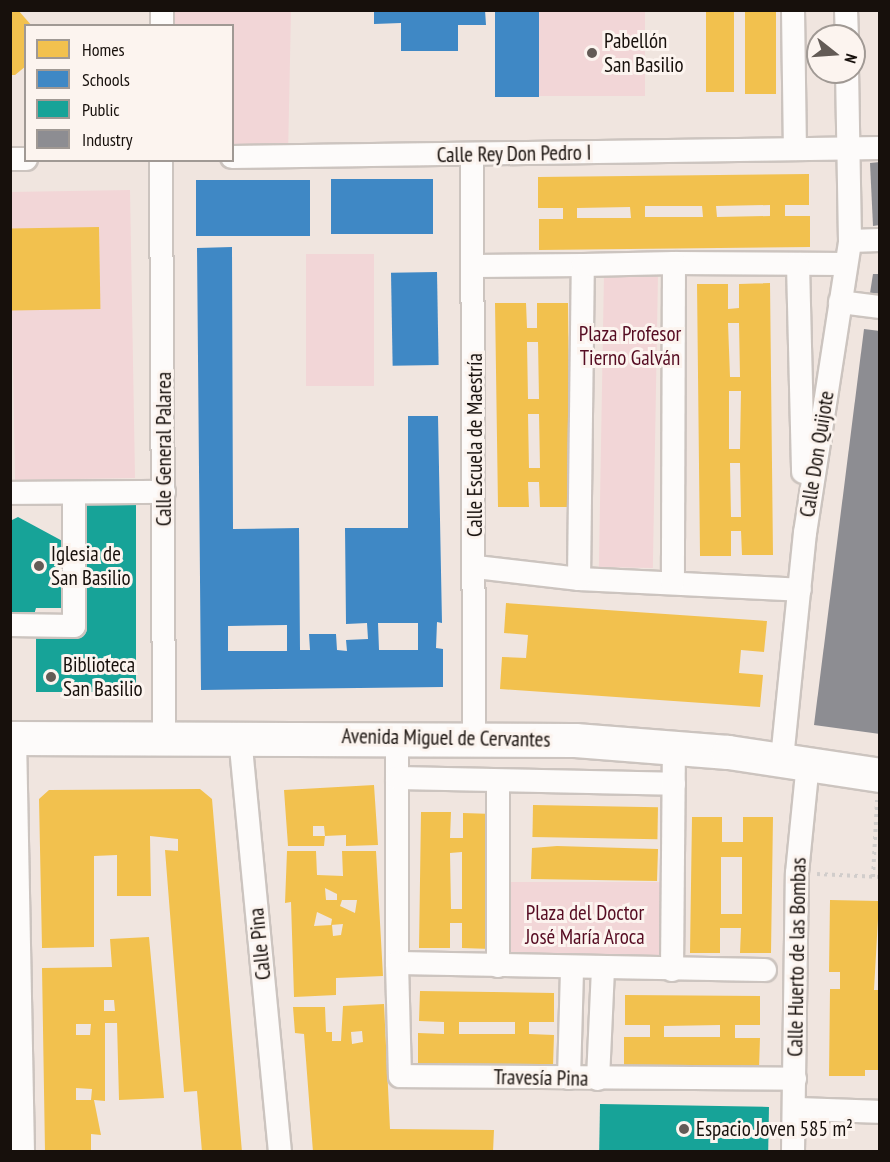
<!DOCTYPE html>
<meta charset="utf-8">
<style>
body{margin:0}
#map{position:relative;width:890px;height:1162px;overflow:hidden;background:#f0e5df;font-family:"PT Sans Narrow",sans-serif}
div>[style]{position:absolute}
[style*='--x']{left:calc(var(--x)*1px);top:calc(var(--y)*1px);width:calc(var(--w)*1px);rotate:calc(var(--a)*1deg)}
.green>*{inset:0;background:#f2d6d7;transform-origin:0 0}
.homes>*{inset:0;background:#f2c14e;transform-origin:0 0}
.schools>*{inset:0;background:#3f88c5;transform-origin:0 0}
.public>*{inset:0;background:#17a398;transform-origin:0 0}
.industry>*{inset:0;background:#8d8d92}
.path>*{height:4px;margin-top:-2px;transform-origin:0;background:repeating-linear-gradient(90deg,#d1cdcb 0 3px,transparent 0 7.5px)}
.roads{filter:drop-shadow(2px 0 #ccc4bf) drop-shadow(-2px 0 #ccc4bf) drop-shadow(0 2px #ccc4bf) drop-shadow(0 -2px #ccc4bf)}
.street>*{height:22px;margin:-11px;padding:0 11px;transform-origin:11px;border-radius:11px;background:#fdfbfa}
.secondary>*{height:33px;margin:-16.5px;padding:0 16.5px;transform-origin:16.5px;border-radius:16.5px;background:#fdfbfa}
.dots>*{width:16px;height:16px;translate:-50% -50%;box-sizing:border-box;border:3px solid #fcf4ef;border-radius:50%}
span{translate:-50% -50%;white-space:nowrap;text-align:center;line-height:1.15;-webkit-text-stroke:6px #fcf4ef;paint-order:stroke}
.poi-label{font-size:21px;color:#17100c}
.left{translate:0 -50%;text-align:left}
.street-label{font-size:21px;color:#17100c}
.park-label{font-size:21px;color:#560c22}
.frame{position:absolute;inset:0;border:12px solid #17100c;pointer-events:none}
.legend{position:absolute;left:24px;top:24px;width:210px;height:138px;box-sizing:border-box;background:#fcf4ef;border:2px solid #a09994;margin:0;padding:8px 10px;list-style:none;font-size:18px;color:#17100c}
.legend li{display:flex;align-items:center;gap:12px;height:30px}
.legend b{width:30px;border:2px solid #a09994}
.north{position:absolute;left:806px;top:24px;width:60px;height:60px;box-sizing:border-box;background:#fcf4ef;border:2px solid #a09994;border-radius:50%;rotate:107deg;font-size:16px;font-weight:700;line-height:24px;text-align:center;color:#17100c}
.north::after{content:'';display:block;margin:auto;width:21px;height:27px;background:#635b56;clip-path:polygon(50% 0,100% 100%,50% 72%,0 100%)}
</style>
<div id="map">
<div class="green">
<div style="clip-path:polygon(162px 11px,291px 11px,288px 156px,233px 157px,232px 26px,162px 26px)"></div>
<div style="left:539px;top:11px;width:106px;height:85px"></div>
<div style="left:130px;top:190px;width:288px;height:120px;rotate:89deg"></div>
<div style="left:306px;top:254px;width:68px;height:132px"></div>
<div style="left:604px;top:273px;width:54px;height:294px;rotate:1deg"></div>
<div style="left:498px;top:882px;width:175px;height:84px"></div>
</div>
<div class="homes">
<div style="clip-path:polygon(10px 10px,18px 10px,32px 26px,26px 26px,26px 66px,15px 75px,10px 75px)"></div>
<div style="left:706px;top:10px;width:28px;height:82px"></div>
<div style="left:745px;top:10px;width:31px;height:84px"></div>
<div style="clip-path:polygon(evenodd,809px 174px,809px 205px,785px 205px,785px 216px,810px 216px,810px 247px,539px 250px,539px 219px,563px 219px,563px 208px,538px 208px,538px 177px,809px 174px,770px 205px,770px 216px,717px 217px,716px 206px,770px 205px,809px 174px,645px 206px,702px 206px,703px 217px,645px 217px,645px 206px,809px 174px,630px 207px,631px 218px,577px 218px,577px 208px,630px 207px)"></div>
<div style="left:99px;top:227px;width:82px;height:89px;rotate:89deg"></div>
<div style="clip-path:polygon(evenodd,770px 283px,773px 555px,742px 555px,741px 531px,731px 531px,731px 556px,700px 556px,697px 284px,728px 284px,728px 309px,739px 308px,739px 284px,770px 283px,728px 323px,739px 323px,740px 377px,730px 377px,728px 323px,770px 283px,729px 391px,741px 391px,740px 449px,729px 449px,729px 391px,770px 283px,730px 463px,740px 463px,741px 517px,731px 517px,730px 463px)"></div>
<div style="clip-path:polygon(evenodd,495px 303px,526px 303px,527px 328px,537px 328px,537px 303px,568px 303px,570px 507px,540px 507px,539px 482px,528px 482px,529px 507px,498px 507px,495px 303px,527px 342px,538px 342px,539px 399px,528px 399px,527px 342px,495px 303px,528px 414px,539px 414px,540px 468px,529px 468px,528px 414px)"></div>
<div style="clip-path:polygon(506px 603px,767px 621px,764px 652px,741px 650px,739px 673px,763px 675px,760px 707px,500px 689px,502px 657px,526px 658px,528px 635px,504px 633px)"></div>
<div style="clip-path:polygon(374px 785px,378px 845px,346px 846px,346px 835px,325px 836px,324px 826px,313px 826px,313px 836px,325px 836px,324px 846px,288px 846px,284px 790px)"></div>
<div style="clip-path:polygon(200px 789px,212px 799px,242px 1152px,202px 1152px,197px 1091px,184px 1092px,165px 850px,178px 851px,178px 839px,150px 836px,151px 896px,117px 896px,117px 855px,94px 856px,94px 947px,42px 948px,39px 799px,49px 790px)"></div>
<div style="left:533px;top:805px;width:125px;height:32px;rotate:1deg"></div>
<div style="clip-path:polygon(evenodd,421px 812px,451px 812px,450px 838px,463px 838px,463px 813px,493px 814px,491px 949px,462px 948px,462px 923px,450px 923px,450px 948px,419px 948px,421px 812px,462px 852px,462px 909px,451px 909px,450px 853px,462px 852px)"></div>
<div style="clip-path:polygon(evenodd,692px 817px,722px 817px,722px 842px,743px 842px,743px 817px,773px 817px,771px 953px,740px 953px,741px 928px,720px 928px,720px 953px,690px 953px,692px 817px,721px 857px,742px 857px,742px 914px,721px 914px,721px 857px)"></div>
<div style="clip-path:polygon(557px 846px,658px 849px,657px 881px,531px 879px,532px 848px)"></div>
<div style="clip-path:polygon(evenodd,287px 851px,316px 851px,317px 875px,343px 876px,342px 851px,376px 851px,383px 976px,336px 978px,336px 995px,294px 997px,291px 902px,285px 903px,287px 851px,325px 888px,337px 894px,337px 900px,326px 900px,325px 888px,287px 851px,342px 900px,357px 900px,355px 913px,340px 906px,342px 900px,287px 851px,317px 912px,332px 919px,331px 925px,343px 924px,341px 935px,333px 936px,332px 925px,314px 926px,317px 912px)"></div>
<div style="clip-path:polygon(830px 900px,879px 901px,874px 990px,879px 990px,879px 1070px,865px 1070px,865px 1076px,829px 1076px,830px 989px,840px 989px,840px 972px,829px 972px)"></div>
<div style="clip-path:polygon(evenodd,149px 937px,164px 1098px,119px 1100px,117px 1023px,105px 1023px,105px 1101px,94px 1100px,101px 1135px,91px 1134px,91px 1152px,45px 1152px,42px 968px,112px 967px,110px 939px,149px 937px,104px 1000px,114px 1000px,115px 1011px,104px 1011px,104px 1000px,149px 937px,76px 1024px,91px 1024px,90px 1035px,76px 1035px,76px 1024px,149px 937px,76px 1088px,92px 1089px,91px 1100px,76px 1100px,76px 1088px)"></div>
<div style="clip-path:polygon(evenodd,420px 991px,554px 993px,554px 1022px,529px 1022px,529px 1034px,554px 1035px,553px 1066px,418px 1064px,418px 1033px,444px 1034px,444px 1022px,419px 1021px,420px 991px,459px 1022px,515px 1022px,515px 1034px,459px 1034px,459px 1022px)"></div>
<div style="clip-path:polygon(evenodd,625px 995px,760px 996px,760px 1025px,735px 1025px,735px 1038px,760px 1038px,759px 1069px,624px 1067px,624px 1037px,650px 1037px,650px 1025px,625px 1025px,625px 995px,720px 1025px,720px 1037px,664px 1037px,664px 1026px,720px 1025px)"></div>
<div style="clip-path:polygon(evenodd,384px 1004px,390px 1129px,494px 1130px,493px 1152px,313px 1152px,304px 1034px,295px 1033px,293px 1007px,325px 1007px,326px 1032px,332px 1032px,332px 1041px,341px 1041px,343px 1006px,384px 1004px,362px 1031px,363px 1042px,352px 1044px,351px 1032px,362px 1031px)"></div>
</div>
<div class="schools">
<div style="clip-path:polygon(374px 10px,485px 10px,486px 25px,458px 25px,458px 51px,401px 51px,401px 23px,374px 24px)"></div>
<div style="left:495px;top:10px;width:44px;height:87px"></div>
<div style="left:433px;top:179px;width:55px;height:102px;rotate:90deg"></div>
<div style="left:196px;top:180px;width:114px;height:56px"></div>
<div style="clip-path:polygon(evenodd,232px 247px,233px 529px,299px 528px,300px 650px,310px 650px,309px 634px,336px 634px,337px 650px,347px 651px,346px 640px,368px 639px,367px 623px,346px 624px,345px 528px,408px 528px,408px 416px,438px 416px,442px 623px,437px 622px,436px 648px,443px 649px,443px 687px,201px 690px,197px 248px,232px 247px,378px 623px,418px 623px,418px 650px,379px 650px,378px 623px,232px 247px,287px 625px,287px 651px,228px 651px,228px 626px,287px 625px)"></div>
<div style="left:437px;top:272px;width:93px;height:46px;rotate:89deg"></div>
</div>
<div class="public">
<div style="clip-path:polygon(84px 498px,136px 498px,136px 692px,36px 692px,36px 629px,84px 629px)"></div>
<div style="clip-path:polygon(18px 517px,68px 544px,64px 608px,36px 608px,32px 622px,10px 622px,10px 521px)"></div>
<div style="left:600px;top:1104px;width:169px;height:48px;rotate:1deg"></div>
</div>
<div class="industry">
<div style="clip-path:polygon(880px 162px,880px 225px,873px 226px,870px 163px)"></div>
<div style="clip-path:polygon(873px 274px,880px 274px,880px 294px,870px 293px)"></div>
<div style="clip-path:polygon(864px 329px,880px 331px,880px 734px,814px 725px)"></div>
</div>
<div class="path">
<div style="--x:817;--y:874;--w:63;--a:2.7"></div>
<div style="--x:873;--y:877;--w:77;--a:-87"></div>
</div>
<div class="roads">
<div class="street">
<div style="--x:793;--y:10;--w:139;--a:89.2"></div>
<div style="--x:846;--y:10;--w:26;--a:88"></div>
<div style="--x:162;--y:26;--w:16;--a:-90"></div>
<div style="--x:472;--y:155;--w:581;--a:89.8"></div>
<div style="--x:232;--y:157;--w:648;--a:-0.8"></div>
<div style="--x:10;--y:159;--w:16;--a:0"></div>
<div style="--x:161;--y:160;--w:577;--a:89.7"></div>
<div style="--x:850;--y:241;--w:30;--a:-2"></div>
<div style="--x:674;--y:263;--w:172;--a:0.3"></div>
<div style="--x:798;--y:264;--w:208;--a:88.6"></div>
<div style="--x:475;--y:266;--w:108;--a:-0.5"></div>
<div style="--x:840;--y:302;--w:40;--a:7.1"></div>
<div style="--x:10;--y:493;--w:154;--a:-0.4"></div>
<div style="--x:476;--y:567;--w:104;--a:6.6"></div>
<div style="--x:579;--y:579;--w:221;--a:2.8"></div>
<div style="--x:579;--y:579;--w:314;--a:-89.3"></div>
<div style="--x:583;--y:265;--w:91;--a:-1.3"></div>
<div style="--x:674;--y:263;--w:320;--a:90.2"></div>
<div style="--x:10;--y:625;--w:64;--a:0.9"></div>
<div style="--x:74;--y:626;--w:133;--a:-90"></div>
<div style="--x:15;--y:737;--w:415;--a:88.9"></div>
<div style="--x:240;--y:737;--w:417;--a:84.5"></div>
<div style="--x:397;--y:737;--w:226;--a:90"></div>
<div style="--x:397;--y:963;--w:368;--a:1.1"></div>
<div style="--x:782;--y:759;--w:227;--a:-84.2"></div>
<div style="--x:805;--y:533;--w:295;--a:-81.2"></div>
<div style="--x:850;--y:241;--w:169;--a:-91"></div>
<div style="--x:397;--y:778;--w:277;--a:1.2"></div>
<div style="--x:397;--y:963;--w:113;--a:88.5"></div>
<div style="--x:400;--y:1076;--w:395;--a:0.4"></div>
<div style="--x:498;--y:966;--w:185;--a:-90"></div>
<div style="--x:672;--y:970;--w:223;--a:-89.5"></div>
<div style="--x:569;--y:1078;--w:110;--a:-88.4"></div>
<div style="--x:598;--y:1079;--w:111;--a:-87.4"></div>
<div style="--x:795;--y:1109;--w:85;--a:2"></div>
<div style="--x:793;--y:1152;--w:279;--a:-89.2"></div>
<div style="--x:797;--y:873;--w:111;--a:-84.3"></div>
</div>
<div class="secondary">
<div style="--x:10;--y:738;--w:565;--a:0.2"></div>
<div style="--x:575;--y:740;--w:153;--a:4.5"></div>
<div style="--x:728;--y:752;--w:154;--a:8.6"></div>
</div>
</div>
<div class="dots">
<div style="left:592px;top:53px;background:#635b56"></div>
<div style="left:39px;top:566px;background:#635b56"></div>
<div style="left:51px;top:677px;background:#635b56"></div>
<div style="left:684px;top:1129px;background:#635b56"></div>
</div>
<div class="poi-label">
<span class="left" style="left:604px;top:53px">Pabellón<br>San Basilio</span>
<span class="left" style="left:51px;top:566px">Iglesia de<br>San Basilio</span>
<span class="left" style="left:63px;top:677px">Biblioteca<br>San Basilio</span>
<span class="left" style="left:696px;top:1129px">Espacio Joven 585 m²</span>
</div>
<div class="street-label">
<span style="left:514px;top:154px;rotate:-1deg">Calle Rey Don Pedro I</span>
<span style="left:475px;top:445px;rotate:-90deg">Calle Escuela de Maestría</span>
<span style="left:164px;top:449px;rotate:-90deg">Calle General Palarea</span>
<span style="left:817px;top:454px;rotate:-81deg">Calle Don Quijote</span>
<span style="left:446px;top:738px;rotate:1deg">Avenida Miguel de Cervantes</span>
<span style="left:260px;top:944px;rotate:-96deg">Calle Pina</span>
<span style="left:797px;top:957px;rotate:-89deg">Calle Huerto de las Bombas</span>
<span style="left:541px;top:1078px;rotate:1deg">Travesía Pina</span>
</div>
<div class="park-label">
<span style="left:630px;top:346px">Plaza Profesor<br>Tierno Galván</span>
<span style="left:585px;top:925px">Plaza del Doctor<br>José María Aroca</span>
</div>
<div class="frame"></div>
<ul class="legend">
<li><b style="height:16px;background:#f2c14e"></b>Homes</li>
<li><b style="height:16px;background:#3f88c5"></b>Schools</li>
<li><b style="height:16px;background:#17a398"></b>Public</li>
<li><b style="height:16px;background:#8d8d92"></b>Industry</li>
</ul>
<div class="north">N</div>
</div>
